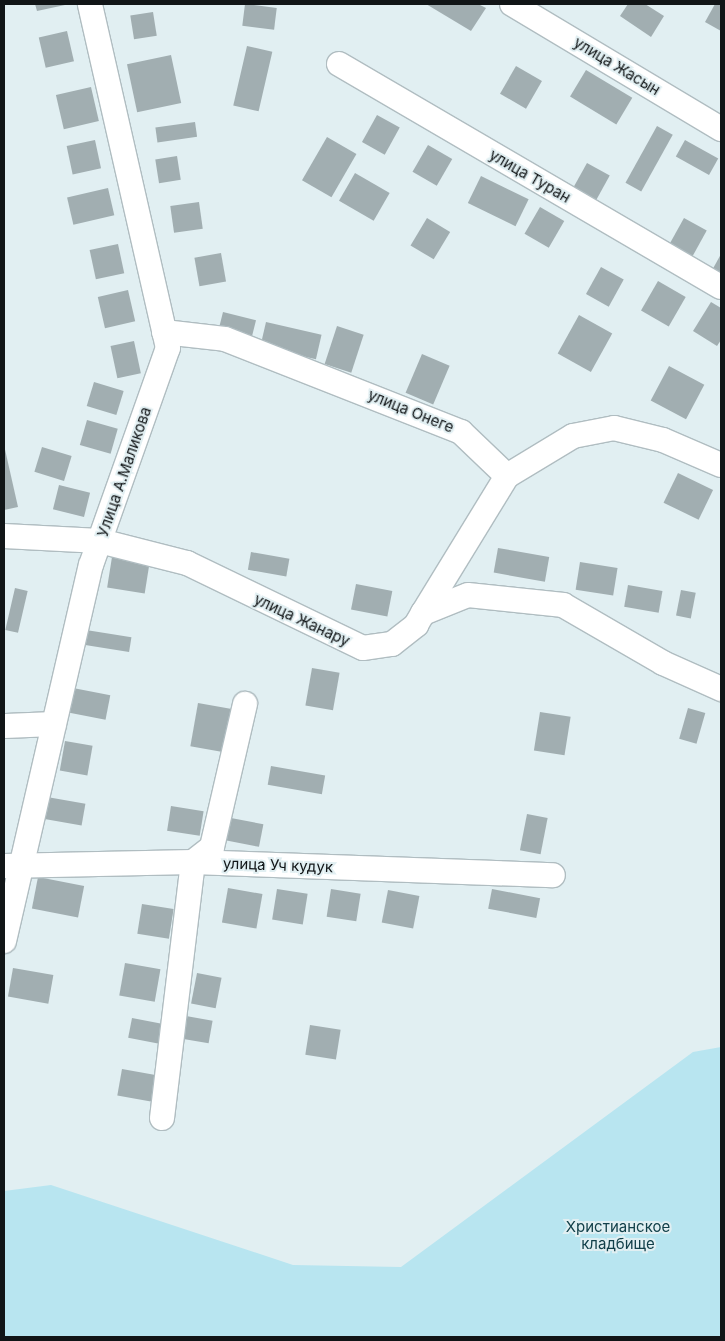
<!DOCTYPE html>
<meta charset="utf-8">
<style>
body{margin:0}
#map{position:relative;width:725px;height:1341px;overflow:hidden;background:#e1eff2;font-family:Inter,sans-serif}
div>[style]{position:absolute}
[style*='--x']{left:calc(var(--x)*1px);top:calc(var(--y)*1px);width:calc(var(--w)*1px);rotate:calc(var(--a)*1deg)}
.green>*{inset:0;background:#b8e5f0}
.building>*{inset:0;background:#a1aeb1;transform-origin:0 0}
.roads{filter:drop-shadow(1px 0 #b0bdc1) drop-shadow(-1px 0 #b0bdc1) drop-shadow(0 1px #b0bdc1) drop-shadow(0 -1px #b0bdc1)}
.minor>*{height:24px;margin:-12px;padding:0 12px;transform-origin:12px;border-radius:12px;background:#fff}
span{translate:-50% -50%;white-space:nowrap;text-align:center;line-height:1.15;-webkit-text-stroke:4px #e1eff2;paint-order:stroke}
.street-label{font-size:15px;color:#111517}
.park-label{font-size:15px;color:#12404a}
.frame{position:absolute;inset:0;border:5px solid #111517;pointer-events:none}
</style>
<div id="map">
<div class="green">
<div style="clip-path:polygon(721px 1047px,721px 1337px,4px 1337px,4px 1191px,51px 1185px,293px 1265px,401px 1267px,693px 1052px)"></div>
</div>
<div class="building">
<div style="clip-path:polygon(35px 4px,65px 4px,65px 5px,37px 11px)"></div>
<div style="left:245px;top:4px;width:32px;height:22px;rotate:7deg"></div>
<div style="clip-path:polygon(426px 4px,478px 4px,486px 8px,471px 31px)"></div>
<div style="clip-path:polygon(628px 4px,645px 4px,664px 16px,651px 37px,620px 16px)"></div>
<div style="clip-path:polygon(715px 4px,721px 4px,721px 31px,705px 22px)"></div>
<div style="left:153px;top:12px;width:24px;height:23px;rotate:81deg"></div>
<div style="left:67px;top:31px;width:31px;height:29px;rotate:77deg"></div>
<div style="left:247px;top:46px;width:26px;height:61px;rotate:13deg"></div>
<div style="left:171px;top:55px;width:49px;height:45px;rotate:78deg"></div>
<div style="left:516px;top:66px;width:30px;height:32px;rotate:30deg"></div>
<div style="left:586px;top:70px;width:54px;height:31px;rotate:31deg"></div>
<div style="left:91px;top:87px;width:35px;height:36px;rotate:77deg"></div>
<div style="left:377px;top:115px;width:26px;height:31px;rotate:29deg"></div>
<div style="left:195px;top:122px;width:15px;height:40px;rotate:82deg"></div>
<div style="left:657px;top:126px;width:18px;height:65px;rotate:29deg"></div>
<div style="left:327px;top:137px;width:34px;height:50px;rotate:30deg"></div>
<div style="left:95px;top:140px;width:29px;height:29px;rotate:78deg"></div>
<div style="left:685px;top:140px;width:38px;height:19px;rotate:29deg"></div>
<div style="left:428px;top:145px;width:28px;height:31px;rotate:30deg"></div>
<div style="left:177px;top:156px;width:24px;height:22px;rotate:81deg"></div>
<div style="left:587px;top:163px;width:26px;height:31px;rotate:29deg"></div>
<div style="left:355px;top:173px;width:40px;height:32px;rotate:30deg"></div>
<div style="left:481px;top:176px;width:53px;height:30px;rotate:26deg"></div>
<div style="left:108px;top:188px;width:28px;height:42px;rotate:77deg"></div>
<div style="left:199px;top:202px;width:27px;height:29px;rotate:82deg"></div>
<div style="left:540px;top:207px;width:28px;height:31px;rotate:30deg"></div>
<div style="left:427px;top:218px;width:27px;height:32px;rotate:31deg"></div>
<div style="left:684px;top:218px;width:26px;height:31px;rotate:29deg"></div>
<div style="left:118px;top:244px;width:30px;height:29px;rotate:78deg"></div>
<div style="left:221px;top:253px;width:29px;height:27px;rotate:80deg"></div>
<div style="clip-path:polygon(721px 254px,721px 280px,710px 274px)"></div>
<div style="left:601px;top:267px;width:26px;height:31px;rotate:29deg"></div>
<div style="left:658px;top:281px;width:32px;height:34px;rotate:30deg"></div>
<div style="left:128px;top:290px;width:32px;height:31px;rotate:77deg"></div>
<div style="clip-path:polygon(711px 302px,721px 308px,721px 340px,717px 346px,693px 331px)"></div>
<div style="left:223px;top:312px;width:34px;height:24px;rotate:14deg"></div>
<div style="left:579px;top:315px;width:38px;height:44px;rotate:29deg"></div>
<div style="left:266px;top:322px;width:57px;height:25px;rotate:13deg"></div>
<div style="left:337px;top:326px;width:28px;height:40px;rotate:18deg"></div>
<div style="left:134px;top:341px;width:33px;height:24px;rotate:78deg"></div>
<div style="left:422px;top:354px;width:30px;height:42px;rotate:23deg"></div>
<div style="left:669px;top:366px;width:40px;height:39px;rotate:28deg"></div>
<div style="left:94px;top:382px;width:31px;height:25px;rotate:17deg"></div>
<div style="left:87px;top:420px;width:32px;height:26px;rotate:16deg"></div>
<div style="clip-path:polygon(4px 445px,18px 507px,4px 510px)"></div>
<div style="left:42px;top:447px;width:31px;height:26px;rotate:17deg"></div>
<div style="left:678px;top:473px;width:39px;height:33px;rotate:26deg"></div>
<div style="left:59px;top:485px;width:32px;height:25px;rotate:14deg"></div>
<div style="left:498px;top:548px;width:52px;height:25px;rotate:10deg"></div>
<div style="left:251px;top:552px;width:39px;height:18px;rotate:10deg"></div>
<div style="left:112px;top:557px;width:38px;height:31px;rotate:9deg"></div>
<div style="left:580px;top:562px;width:38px;height:28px;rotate:9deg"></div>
<div style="left:356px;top:584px;width:37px;height:26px;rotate:11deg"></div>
<div style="left:628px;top:585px;width:35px;height:22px;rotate:10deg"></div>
<div style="left:15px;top:588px;width:13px;height:43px;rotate:13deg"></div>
<div style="left:681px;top:590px;width:15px;height:26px;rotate:11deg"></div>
<div style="left:86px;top:630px;width:46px;height:15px;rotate:9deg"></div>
<div style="left:312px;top:668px;width:28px;height:38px;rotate:10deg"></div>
<div style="left:73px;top:688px;width:38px;height:25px;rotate:11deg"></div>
<div style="left:198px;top:703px;width:40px;height:44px;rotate:10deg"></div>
<div style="left:688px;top:708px;width:18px;height:32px;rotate:16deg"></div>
<div style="left:540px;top:712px;width:31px;height:39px;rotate:9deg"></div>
<div style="left:65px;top:741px;width:28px;height:30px;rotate:10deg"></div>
<div style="left:271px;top:766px;width:55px;height:19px;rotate:10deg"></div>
<div style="left:47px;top:797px;width:39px;height:22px;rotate:10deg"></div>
<div style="left:171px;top:806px;width:33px;height:25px;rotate:9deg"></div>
<div style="left:527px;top:814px;width:21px;height:37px;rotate:11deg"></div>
<div style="left:231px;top:818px;width:33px;height:23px;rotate:11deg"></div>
<div style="left:38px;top:877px;width:47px;height:32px;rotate:11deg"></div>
<div style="left:228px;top:888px;width:35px;height:35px;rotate:10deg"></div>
<div style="left:277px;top:889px;width:31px;height:31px;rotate:9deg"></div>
<div style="left:331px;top:889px;width:30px;height:28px;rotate:9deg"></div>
<div style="left:492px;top:889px;width:49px;height:20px;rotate:11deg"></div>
<div style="left:388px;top:890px;width:32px;height:33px;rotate:11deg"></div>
<div style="left:142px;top:904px;width:32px;height:30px;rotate:9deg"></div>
<div style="left:125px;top:963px;width:36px;height:33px;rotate:10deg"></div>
<div style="left:13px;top:968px;width:41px;height:29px;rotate:10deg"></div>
<div style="left:197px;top:973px;width:25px;height:31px;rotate:11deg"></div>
<div style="left:186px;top:1016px;width:27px;height:23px;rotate:10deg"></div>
<div style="left:132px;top:1018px;width:33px;height:20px;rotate:11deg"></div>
<div style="left:310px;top:1025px;width:31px;height:30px;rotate:9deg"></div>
<div style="left:122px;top:1069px;width:34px;height:27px;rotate:10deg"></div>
</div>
<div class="roads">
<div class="minor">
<div style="--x:512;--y:4;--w:244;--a:30.9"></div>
<div style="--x:339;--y:64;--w:442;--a:30.3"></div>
<div style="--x:164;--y:332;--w:61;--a:6.5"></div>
<div style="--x:225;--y:339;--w:254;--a:21.5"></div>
<div style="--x:461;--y:432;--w:64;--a:43.7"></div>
<div style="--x:507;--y:476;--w:77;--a:-31.2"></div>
<div style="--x:573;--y:436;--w:42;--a:-11"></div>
<div style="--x:614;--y:428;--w:50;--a:13.8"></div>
<div style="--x:663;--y:440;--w:63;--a:23.3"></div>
<div style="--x:4;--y:536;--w:96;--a:3"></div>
<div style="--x:100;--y:541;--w:90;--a:14.2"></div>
<div style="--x:187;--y:563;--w:195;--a:25.8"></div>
<div style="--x:363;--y:648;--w:29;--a:-8"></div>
<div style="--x:392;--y:644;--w:31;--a:-38"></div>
<div style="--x:416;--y:625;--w:14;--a:-60"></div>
<div style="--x:423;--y:613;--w:48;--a:-21.8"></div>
<div style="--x:468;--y:595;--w:96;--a:6"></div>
<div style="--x:563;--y:605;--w:116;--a:30.1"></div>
<div style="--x:663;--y:663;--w:64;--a:24.1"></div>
<div style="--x:423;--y:613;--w:161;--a:-58.5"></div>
<div style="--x:4;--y:726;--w:50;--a:-2.3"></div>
<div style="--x:4;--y:866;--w:189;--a:-1.2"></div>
<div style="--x:193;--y:862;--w:360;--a:2.1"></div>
<div style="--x:4;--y:941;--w:386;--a:-77"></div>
<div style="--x:91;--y:565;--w:230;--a:-70.5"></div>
<div style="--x:168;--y:348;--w:353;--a:-102.8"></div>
<div style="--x:162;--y:1118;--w:258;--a:-83.1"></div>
<div style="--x:193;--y:862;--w:24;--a:-38"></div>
<div style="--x:212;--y:847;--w:147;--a:-77"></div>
</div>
</div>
<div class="street-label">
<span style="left:617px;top:66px;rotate:31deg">улица Жасын</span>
<span style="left:530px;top:176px;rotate:30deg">улица Туран</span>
<span style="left:411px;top:411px;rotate:22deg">улица Онеге</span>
<span style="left:124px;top:472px;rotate:-71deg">Улица А.Маликова</span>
<span style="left:302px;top:620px;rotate:25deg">улица Жанару</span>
<span style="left:278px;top:865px;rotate:2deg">улица Уч кудук</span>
</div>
<div class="park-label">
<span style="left:618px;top:1235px">Христианское<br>кладбище</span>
</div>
<div class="frame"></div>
</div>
